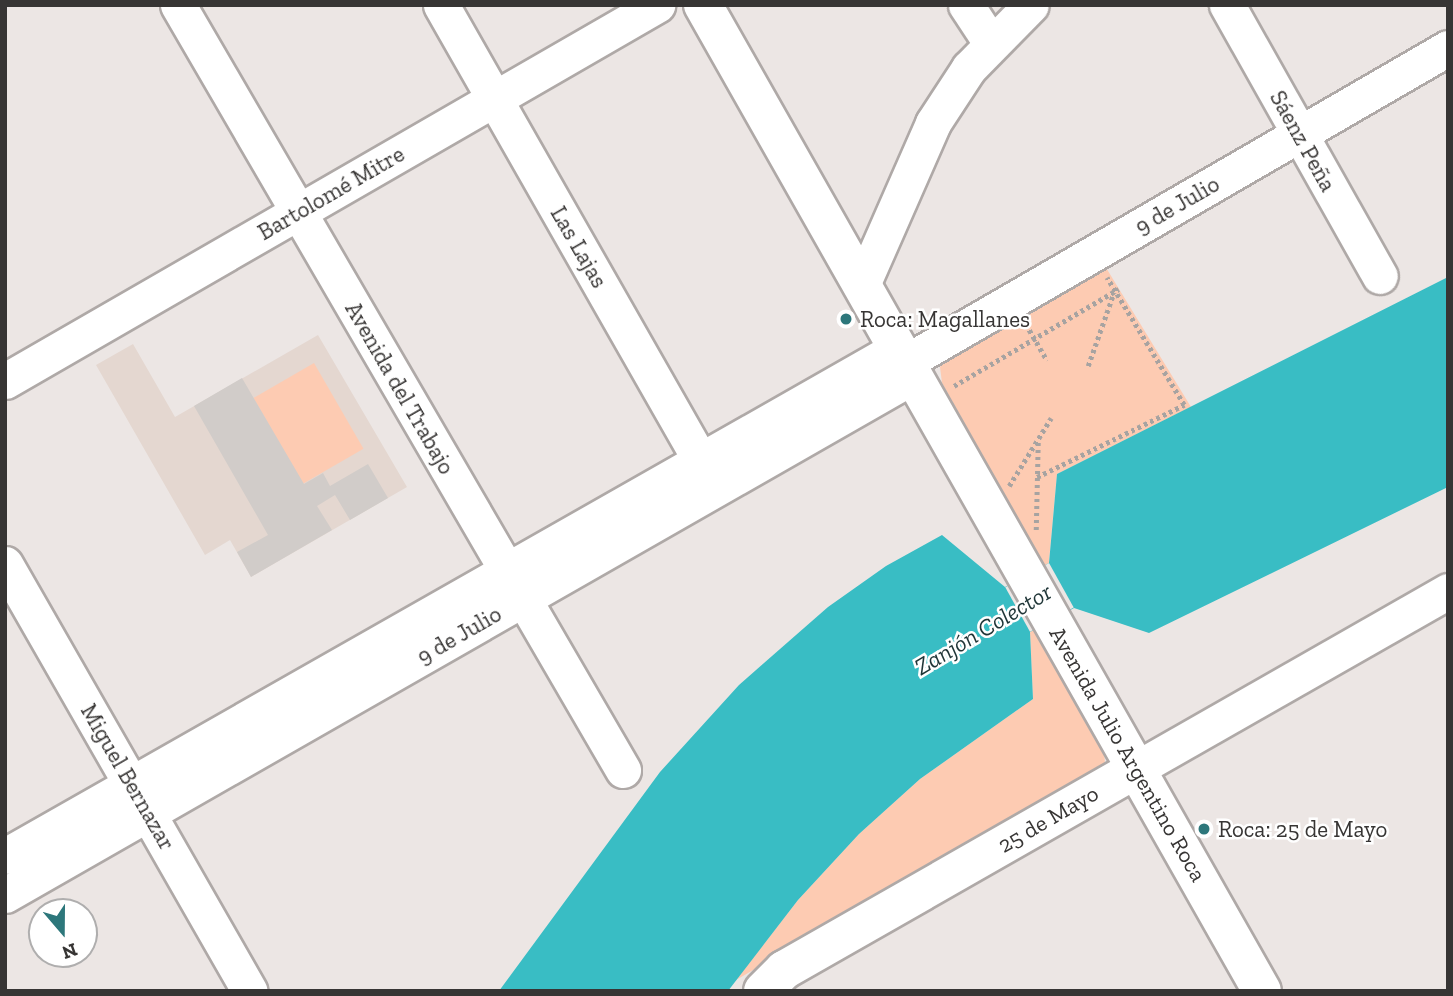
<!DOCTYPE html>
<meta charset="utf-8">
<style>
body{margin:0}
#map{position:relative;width:1453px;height:996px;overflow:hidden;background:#ece6e4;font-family:"Zilla Slab",serif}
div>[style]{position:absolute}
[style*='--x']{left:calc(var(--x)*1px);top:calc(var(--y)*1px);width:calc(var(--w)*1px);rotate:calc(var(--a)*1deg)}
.built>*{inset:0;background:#e4d7d0}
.green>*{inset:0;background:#fdcbb2;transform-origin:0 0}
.water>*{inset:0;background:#39bdc4}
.pier>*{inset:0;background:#ece6e4;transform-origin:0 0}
.building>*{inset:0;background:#d1ccc9}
.path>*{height:4.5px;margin-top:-2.25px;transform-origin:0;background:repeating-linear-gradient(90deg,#a7a3a1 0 3.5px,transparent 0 7px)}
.roads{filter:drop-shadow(2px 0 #afa9a7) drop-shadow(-2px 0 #afa9a7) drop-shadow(0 2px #afa9a7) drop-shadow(0 -2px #afa9a7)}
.minor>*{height:35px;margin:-17.5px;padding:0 17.5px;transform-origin:17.5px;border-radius:17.5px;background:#fff}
.major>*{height:38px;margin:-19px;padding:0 19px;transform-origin:19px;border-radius:19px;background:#fff}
.dots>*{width:19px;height:19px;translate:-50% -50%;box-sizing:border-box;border:4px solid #fff;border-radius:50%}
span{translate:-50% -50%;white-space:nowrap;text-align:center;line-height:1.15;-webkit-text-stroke:5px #fff;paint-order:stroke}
.street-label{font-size:23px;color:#373534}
.poi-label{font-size:23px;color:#373534}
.left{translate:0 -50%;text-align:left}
.water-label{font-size:24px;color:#1f3537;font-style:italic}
.frame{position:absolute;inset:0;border:7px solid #373534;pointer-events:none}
.north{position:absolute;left:28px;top:898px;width:70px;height:70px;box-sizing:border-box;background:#fff;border:2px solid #afaeae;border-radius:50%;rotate:160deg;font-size:19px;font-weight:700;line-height:28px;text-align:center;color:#373534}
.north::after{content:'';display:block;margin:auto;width:24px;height:32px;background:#2d777b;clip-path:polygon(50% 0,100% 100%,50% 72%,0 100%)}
</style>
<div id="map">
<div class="built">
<div style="clip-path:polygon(318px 335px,407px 487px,251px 577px,230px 540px,205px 555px,96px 365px,133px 344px,175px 417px)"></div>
</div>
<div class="green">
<div style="clip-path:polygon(1105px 266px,1191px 407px,1057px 474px,1049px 561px,1448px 435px,1044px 566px,942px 383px,940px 367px,945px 358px)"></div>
<div style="left:314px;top:363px;width:99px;height:70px;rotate:60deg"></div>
<div style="clip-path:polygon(1035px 629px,1104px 752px,1105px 763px,1100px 770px,736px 980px,798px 900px,859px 834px,920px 779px,1033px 699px,1030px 633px,555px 991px,700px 795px)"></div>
</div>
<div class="water">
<div style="clip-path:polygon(1448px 277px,1448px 487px,1149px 633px,1074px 608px,1030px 632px,1033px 699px,920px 779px,859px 834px,798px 900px,728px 991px,499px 991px,660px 772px,739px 685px,828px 607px,886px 566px,942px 535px,1005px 587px,1049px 563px,1057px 474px)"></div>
</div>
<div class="pier">
<div style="left:1049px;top:563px;width:51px;height:50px;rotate:61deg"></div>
</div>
<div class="building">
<div style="clip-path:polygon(242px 378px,304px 484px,323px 473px,330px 486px,368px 464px,388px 498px,350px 520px,335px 495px,317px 506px,332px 530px,251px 577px,237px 552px,268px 535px,194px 406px)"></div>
</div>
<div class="path">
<div style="--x:1026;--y:324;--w:42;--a:59.7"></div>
<div style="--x:1088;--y:366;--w:78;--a:-70.6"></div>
<div style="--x:954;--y:386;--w:191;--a:-30.5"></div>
<div style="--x:1037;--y:477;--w:164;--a:-26.1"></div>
<div style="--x:1184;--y:405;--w:149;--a:-121.2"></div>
<div style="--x:1009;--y:486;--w:80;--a:-58.3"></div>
<div style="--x:1036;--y:530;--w:91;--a:-88.7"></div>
</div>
<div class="roads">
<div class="minor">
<div style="--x:178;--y:5;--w:885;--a:59.81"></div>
<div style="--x:441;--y:5;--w:546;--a:60.33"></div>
<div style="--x:966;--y:5;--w:45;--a:56.7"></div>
<div style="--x:1227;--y:5;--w:311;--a:60.6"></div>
<div style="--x:862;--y:285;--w:177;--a:-66.3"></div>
<div style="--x:933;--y:123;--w:66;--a:-56.8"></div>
<div style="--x:969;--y:68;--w:88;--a:-45.5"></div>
<div style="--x:906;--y:362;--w:626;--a:-30.09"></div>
<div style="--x:5;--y:381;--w:753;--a:-29.97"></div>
<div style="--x:5;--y:564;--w:492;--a:60.2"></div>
<div style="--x:1136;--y:769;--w:359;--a:-29.7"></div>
<div style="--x:5;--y:856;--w:1027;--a:-29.63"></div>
<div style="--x:5;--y:895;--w:1046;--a:-29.75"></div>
</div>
<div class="major">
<div style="--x:703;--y:5;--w:1133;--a:60.45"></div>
<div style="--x:763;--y:991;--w:30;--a:-45"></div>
<div style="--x:784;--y:970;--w:405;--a:-29.7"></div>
</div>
</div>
<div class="dots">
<div style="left:846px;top:319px;background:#2d777b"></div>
<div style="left:1204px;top:829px;background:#2d777b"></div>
</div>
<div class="street-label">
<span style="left:1303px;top:141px;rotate:61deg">Sáenz Peña</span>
<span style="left:331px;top:193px;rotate:-30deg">Bartolomé Mitre</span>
<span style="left:1177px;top:205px;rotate:-30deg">9 de Julio</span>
<span style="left:579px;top:247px;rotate:60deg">Las Lajas</span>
<span style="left:400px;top:388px;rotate:60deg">Avenida del Trabajo</span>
<span style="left:459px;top:635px;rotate:-30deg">9 de Julio</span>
<span style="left:1128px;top:754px;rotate:60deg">Avenida Julio Argentino Roca</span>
<span style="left:128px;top:777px;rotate:60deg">Miguel Bernazar</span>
<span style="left:1048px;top:819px;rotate:-30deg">25 de Mayo</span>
</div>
<div class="poi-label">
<span class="left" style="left:860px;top:319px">Roca: Magallanes</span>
<span class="left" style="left:1218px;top:829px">Roca: 25 de Mayo</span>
</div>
<div class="water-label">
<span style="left:983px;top:629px;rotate:-31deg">Zanjón Colector</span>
</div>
<div class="frame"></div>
<div class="north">N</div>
</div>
